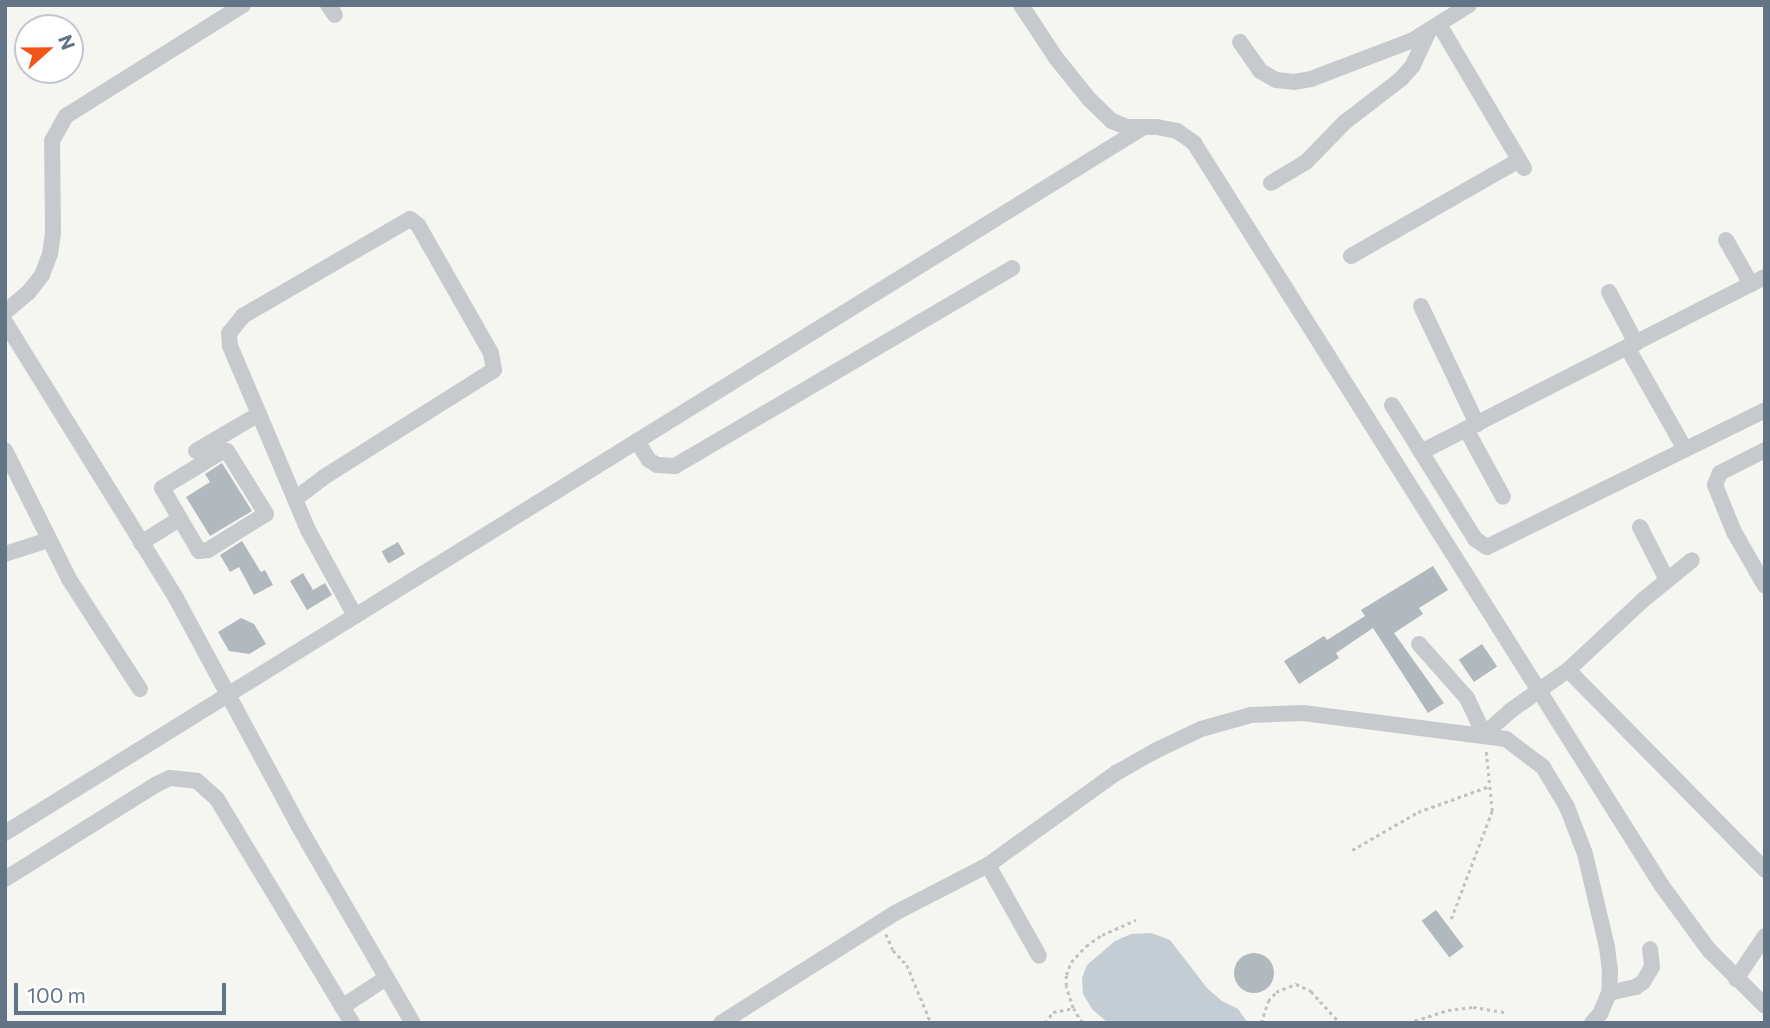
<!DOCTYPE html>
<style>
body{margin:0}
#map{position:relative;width:1770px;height:1028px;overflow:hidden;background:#f5f6f1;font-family:Commissioner,sans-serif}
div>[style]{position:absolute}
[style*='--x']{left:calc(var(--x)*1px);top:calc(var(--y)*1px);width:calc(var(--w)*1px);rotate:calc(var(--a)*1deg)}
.water>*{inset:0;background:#c4cdd3}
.building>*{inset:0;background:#b2b9be;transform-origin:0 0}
.round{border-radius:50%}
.path>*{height:2.5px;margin-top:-1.25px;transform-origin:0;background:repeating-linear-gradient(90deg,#c0c1c3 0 3.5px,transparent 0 7px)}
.minor>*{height:16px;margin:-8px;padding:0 8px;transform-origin:8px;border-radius:8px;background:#c7cacd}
span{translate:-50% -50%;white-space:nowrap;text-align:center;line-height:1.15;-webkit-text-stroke:7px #fff;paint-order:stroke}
.frame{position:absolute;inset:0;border:7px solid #627485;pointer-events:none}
.north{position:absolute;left:14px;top:14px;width:70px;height:70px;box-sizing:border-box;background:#fff;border:2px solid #c0c7ce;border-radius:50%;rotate:69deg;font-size:19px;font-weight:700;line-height:28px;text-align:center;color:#627485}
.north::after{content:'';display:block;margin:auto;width:24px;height:32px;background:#f25415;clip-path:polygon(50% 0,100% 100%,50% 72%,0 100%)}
.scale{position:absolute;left:14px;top:983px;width:212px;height:32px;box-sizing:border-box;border:4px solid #627485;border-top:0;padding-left:9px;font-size:21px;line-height:24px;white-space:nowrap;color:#627485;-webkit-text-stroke:5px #fff;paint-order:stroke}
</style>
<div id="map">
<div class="water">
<div style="clip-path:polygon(1151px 933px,1170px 940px,1207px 988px,1222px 1001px,1238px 1009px,1248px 1023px,1108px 1023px,1092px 1009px,1083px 994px,1082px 978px,1087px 965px,1115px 941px,1131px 934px)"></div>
</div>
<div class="building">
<div style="clip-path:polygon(222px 463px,252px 511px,210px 536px,186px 497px,210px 482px,205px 474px)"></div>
<div style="clip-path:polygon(242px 541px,261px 572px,265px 570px,273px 585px,254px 595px,239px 567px,230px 572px,220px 555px)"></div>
<div style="left:398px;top:542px;width:14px;height:19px;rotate:60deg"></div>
<div style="clip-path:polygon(1433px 566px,1448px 590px,1419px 608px,1423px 614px,1394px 633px,1444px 703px,1428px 713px,1373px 628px,1336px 653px,1339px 658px,1299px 684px,1284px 661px,1324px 636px,1327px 640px,1365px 616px,1361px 610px)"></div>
<div style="clip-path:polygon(303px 573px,313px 590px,325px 583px,332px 595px,307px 610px,290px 581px)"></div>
<div style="clip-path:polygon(241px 618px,254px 624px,266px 644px,249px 654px,229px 651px,218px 632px)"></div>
<div style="left:1482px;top:644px;width:27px;height:28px;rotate:56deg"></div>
<div style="left:1436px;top:910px;width:46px;height:18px;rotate:53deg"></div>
<div class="round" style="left:1234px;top:953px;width:40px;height:40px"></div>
</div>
<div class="path">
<div style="--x:1352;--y:850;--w:76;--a:-29.9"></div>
<div style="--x:1418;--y:812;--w:77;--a:-19.9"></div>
<div style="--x:1451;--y:919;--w:116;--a:-69.2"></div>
<div style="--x:1492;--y:811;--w:60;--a:-95.7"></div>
<div style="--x:886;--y:934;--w:17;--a:66"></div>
<div style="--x:893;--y:950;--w:21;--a:47"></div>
<div style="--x:907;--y:965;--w:63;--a:67.5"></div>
<div style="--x:1045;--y:1023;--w:14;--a:-54"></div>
<div style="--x:1053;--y:1012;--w:20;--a:-11"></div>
<div style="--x:1082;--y:1023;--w:17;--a:-121"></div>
<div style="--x:1073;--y:1008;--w:23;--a:-108"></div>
<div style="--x:1066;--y:986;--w:11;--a:-90"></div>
<div style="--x:1066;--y:975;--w:14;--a:-69"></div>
<div style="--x:1071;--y:962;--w:22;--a:-47"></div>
<div style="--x:1086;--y:946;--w:19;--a:-35"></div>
<div style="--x:1102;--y:935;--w:37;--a:-24"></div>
<div style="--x:1261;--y:1023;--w:23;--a:-72"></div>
<div style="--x:1268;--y:1001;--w:12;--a:-48"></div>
<div style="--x:1276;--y:992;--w:22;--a:-22"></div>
<div style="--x:1296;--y:984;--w:17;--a:25"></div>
<div style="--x:1311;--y:991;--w:43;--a:47.8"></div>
<div style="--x:1408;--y:1023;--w:42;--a:-18"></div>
<div style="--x:1448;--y:1010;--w:25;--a:-7"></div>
<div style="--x:1473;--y:1007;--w:33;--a:9"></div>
</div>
<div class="minor">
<div style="--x:328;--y:5;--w:12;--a:55"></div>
<div style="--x:1021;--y:5;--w:64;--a:56.6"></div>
<div style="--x:1056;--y:58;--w:53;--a:51.2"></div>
<div style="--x:1089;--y:99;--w:32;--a:44"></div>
<div style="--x:1112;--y:121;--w:16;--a:22"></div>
<div style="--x:1127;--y:127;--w:30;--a:0"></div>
<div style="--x:1157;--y:127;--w:20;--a:11"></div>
<div style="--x:1177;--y:131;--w:21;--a:35"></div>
<div style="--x:1194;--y:143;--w:878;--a:57.79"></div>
<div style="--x:1662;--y:886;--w:79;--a:53.7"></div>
<div style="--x:1709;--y:950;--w:79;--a:45"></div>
<div style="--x:1440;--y:26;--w:165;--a:59.4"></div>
<div style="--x:1240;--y:42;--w:35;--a:55"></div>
<div style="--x:1260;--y:71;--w:18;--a:29"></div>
<div style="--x:1276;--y:80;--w:18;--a:6"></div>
<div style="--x:1294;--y:82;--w:17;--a:-10"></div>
<div style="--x:1311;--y:79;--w:109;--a:-20.9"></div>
<div style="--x:1413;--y:40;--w:66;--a:-32"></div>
<div style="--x:1271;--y:183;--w:41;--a:-31"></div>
<div style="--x:1306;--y:162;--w:56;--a:-45.7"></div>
<div style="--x:1345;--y:122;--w:71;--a:-37.5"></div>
<div style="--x:1401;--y:79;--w:18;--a:-49"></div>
<div style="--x:1413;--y:65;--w:35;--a:-65"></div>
<div style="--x:1726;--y:240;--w:51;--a:60.4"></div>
<div style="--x:1351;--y:256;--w:193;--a:-29.7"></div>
<div style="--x:1609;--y:292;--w:58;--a:62.1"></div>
<div style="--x:1421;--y:306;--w:131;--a:64.6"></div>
<div style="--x:5;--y:312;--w:30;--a:-40"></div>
<div style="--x:28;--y:293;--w:23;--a:-52"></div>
<div style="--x:42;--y:275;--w:22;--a:-69"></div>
<div style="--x:50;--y:254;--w:22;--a:-82"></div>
<div style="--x:53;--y:232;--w:91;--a:-90.6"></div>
<div style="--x:52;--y:141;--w:29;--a:-61"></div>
<div style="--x:66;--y:116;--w:209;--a:-32.1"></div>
<div style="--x:5;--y:322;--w:325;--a:58.2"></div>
<div style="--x:176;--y:598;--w:258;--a:61.7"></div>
<div style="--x:298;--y:825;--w:229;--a:59.9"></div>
<div style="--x:1627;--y:347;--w:117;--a:60.4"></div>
<div style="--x:1392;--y:405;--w:158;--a:58.2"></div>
<div style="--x:1475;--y:539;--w:14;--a:34"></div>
<div style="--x:1487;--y:547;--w:310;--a:-26.2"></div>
<div style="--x:1466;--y:429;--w:77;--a:61.4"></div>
<div style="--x:637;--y:441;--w:22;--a:58"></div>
<div style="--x:649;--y:460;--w:9;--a:32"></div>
<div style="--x:657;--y:465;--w:18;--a:3"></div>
<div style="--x:675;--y:466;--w:391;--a:-30.4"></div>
<div style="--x:5;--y:450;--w:144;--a:63.6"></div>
<div style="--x:69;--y:579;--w:131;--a:57.2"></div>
<div style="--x:1765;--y:450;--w:51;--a:152.9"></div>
<div style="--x:1720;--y:473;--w:13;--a:113"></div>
<div style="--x:1715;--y:485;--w:51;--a:68"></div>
<div style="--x:1734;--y:532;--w:62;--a:60.1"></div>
<div style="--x:196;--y:451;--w:73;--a:-30.4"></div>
<div style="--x:227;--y:451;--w:74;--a:58.2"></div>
<div style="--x:266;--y:514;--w:68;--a:148.2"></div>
<div style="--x:208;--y:550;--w:9;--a:174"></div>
<div style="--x:199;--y:551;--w:73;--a:-120.4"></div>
<div style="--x:162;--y:488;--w:69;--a:-31.4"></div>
<div style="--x:221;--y:452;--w:6;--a:-9"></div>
<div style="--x:1421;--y:452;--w:386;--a:-27"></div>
<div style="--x:295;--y:499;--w:36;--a:-37"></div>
<div style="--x:324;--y:477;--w:201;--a:-32.2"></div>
<div style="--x:494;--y:370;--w:17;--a:-100"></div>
<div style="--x:491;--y:353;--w:147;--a:-119.7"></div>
<div style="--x:418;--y:225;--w:10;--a:-143"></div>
<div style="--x:410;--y:219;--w:193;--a:149.9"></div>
<div style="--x:243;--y:316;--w:22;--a:129"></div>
<div style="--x:229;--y:333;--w:13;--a:86"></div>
<div style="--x:230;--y:346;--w:74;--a:66.9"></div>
<div style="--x:259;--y:414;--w:126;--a:67.1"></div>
<div style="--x:308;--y:530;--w:98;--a:61.3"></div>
<div style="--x:1640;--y:527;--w:59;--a:63"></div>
<div style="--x:141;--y:543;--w:45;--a:-32.3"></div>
<div style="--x:5;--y:554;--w:45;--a:-18"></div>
<div style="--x:1419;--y:644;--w:72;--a:48.4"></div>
<div style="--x:1467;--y:698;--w:40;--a:65"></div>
<div style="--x:1484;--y:734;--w:35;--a:-41"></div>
<div style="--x:1510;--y:711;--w:71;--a:-35.3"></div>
<div style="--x:1568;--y:670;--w:103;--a:-43"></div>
<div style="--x:1643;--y:600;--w:63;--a:-39.2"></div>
<div style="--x:1568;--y:670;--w:281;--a:45.4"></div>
<div style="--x:5;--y:833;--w:1338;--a:-31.8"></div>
<div style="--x:988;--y:865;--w:104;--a:60.7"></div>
<div style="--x:5;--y:879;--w:179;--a:-32"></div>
<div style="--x:157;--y:784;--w:14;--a:-25"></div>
<div style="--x:170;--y:778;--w:27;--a:6"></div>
<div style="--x:197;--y:781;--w:27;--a:42"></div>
<div style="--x:217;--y:799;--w:262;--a:58.9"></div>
<div style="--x:1736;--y:979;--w:52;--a:-56"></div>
<div style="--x:1609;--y:993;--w:28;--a:-13"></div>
<div style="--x:1636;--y:987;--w:9;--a:-36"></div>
<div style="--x:1643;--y:982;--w:17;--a:-59"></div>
<div style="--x:1652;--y:967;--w:18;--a:-96"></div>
<div style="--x:342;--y:1007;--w:53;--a:-33.4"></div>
<div style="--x:721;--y:1023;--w:206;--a:-32.3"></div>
<div style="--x:895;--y:913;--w:105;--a:-27.3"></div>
<div style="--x:988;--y:865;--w:158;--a:-35.7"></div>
<div style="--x:1116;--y:773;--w:45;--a:-29.4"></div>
<div style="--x:1155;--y:751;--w:51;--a:-25.6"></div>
<div style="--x:1201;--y:729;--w:52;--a:-15.6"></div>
<div style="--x:1251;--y:715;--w:52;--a:-2.2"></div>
<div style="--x:1303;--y:713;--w:205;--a:7.3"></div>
<div style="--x:1506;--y:739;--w:46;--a:37.1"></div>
<div style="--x:1543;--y:767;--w:47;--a:59"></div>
<div style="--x:1567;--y:807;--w:50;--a:69"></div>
<div style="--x:1585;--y:854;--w:96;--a:76.7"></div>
<div style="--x:1607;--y:947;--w:23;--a:83"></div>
<div style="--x:1610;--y:970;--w:23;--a:92"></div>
<div style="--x:1609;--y:993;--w:23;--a:113"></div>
<div style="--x:1600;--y:1014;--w:12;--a:132"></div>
</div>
<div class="frame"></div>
<div class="north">N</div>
<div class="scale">100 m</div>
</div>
